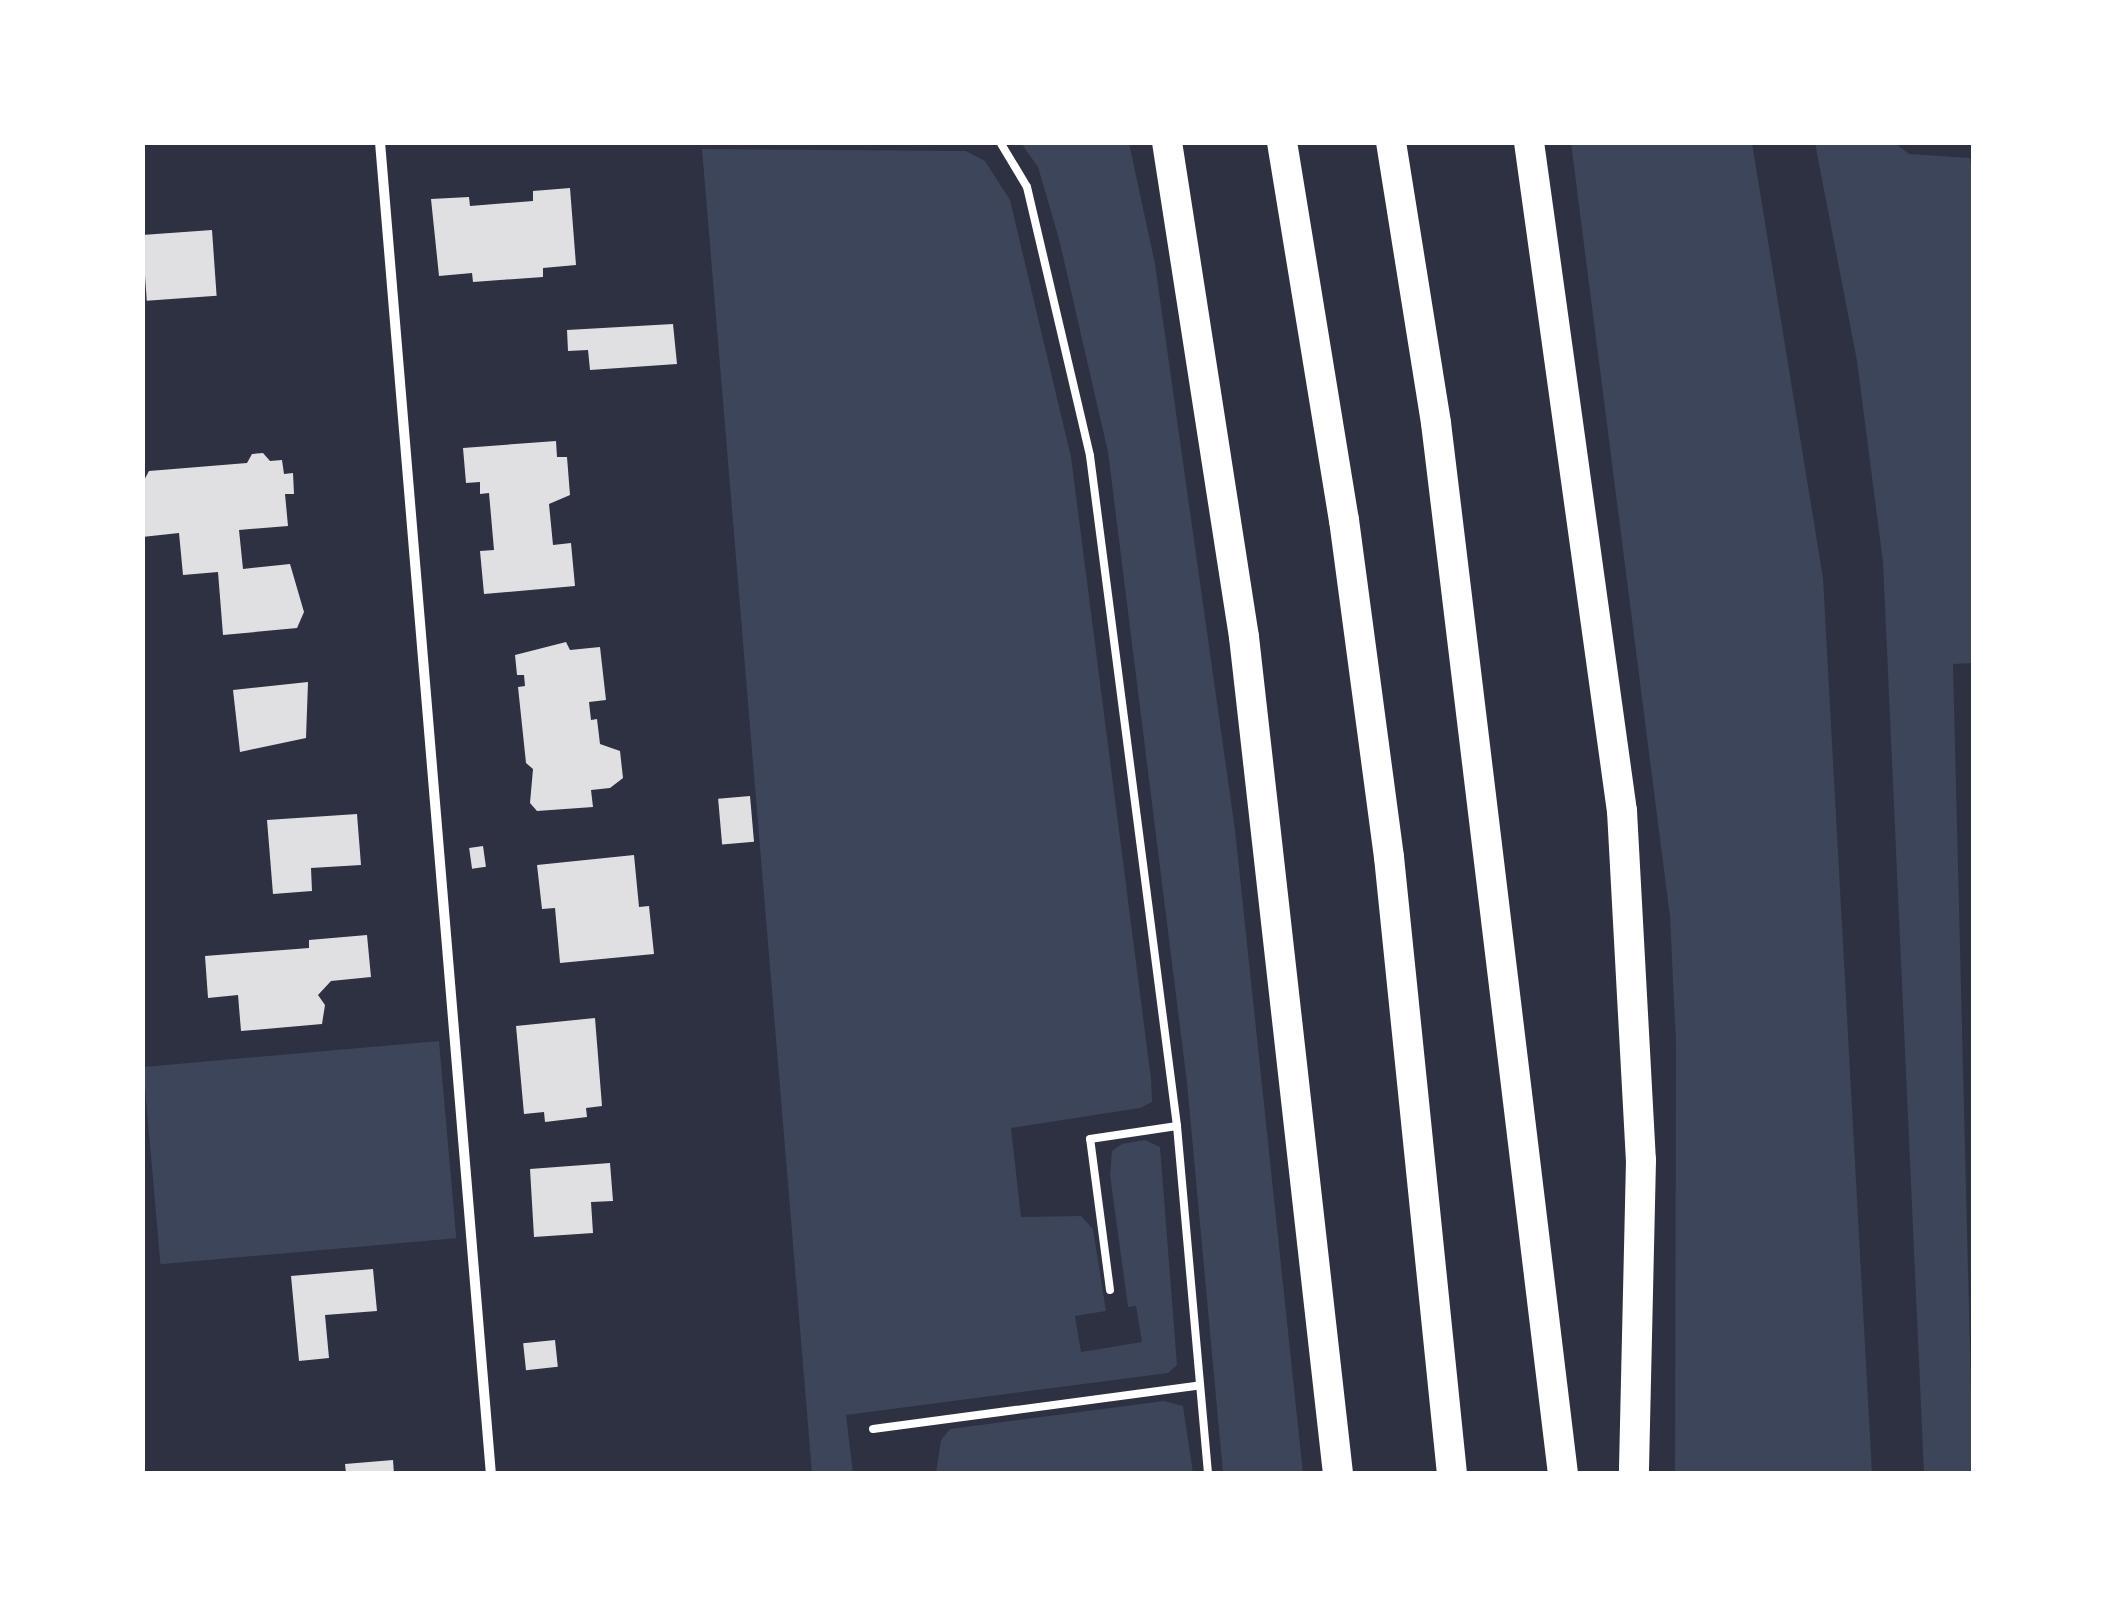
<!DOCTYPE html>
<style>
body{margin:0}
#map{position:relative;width:2116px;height:1616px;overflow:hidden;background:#2d3142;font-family:"Asap Condensed",sans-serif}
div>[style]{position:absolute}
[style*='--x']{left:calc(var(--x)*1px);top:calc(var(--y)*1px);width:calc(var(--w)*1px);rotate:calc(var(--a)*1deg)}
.green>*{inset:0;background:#3c4559;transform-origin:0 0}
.building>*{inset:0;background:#e0e0e3;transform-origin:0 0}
.service>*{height:8px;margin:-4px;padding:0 4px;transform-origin:4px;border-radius:4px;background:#fff}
.minor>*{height:10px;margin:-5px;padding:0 5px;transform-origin:5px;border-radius:5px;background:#fff}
.motorway>*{height:30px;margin:-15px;padding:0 15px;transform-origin:15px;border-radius:15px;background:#fff}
span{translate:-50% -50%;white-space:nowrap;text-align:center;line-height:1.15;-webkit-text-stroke:8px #fff;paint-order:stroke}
.frame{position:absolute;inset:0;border:145px solid #fff;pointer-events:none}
</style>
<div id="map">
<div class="green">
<div style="clip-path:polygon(1021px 143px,1129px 143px,1155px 264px,1235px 830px,1303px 1473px,1223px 1473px,1187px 1083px,1108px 452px,1059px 239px,1038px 167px)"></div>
<div style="clip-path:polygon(1571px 143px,1752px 143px,1823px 578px,1872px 1473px,1675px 1473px,1676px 1043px,1670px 917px)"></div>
<div style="clip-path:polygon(1815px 143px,1895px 143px,1909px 154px,1970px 158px,1973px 175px,1974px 663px,1953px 664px,1973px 1473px,1924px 1473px,1883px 562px,1857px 361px)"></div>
<div style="clip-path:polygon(702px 149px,966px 151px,985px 161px,1010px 200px,1071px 457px,1151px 1079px,1152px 1102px,1140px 1108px,1011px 1128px,1021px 1217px,1081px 1216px,1093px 1229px,1106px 1311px,1075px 1316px,1081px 1352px,1142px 1342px,1136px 1306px,1128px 1307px,1110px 1175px,1112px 1151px,1122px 1144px,1145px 1140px,1160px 1147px,1177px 1365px,1168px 1373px,846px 1415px,853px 1473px,812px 1473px)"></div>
<div style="left:439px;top:1041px;width:198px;height:297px;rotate:85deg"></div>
<div style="clip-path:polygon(1164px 1401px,1183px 1406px,1193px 1473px,936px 1473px,941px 1440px,950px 1429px)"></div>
</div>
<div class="building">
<div style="clip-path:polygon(570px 188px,576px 265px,543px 268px,543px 277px,473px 282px,472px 273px,439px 276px,431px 199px,469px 197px,470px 206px,533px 201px,533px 191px)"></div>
<div style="left:212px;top:230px;width:66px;height:70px;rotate:86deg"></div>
<div style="clip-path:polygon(673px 324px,677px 364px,590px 370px,588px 350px,568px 351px,567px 330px)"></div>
<div style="clip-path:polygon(556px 441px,557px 457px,567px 457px,570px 495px,549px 504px,553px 545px,571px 543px,575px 586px,484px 594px,480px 551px,494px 550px,489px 493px,480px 494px,480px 482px,466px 483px,463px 448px)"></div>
<div style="clip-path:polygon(263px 453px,270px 461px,282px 460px,284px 474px,293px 473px,294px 494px,285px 494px,288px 526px,239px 530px,243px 569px,290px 564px,304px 612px,297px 628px,223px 635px,218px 572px,183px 575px,179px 533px,142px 537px,142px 484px,149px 471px,247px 463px,252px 454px)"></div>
<div style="clip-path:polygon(566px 642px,570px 650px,600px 647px,606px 700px,589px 702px,591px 720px,597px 719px,600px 744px,620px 751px,623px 778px,610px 788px,591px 790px,593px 807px,537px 811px,530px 803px,533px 769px,526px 763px,518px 687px,525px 686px,524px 675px,517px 675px,515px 655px)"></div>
<div style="clip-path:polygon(308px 682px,306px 738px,240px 752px,233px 690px)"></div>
<div style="left:750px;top:796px;width:46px;height:32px;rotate:85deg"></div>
<div style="clip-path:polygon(357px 814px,361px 865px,311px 868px,312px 891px,273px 894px,267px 820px)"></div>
<div style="left:483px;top:846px;width:21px;height:14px;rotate:82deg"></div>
<div style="clip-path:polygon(634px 855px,639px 907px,649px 906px,654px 954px,560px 963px,555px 908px,542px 909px,537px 865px)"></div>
<div style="clip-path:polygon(367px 935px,371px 977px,331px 981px,318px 995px,325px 1005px,322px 1024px,241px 1031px,238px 995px,208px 998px,205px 956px,309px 948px,309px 940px)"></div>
<div style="clip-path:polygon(595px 1018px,602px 1106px,586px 1108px,587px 1117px,545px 1122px,544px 1112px,524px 1114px,516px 1026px)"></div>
<div style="clip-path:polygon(610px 1163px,613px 1201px,591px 1202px,593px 1233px,534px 1237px,530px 1169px)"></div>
<div style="clip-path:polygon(373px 1269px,377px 1311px,325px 1315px,329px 1358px,299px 1361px,291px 1276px)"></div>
<div style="left:555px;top:1340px;width:27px;height:32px;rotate:84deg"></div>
<div style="clip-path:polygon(393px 1460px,394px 1474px,346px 1474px,345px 1464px)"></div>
</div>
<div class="service">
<div style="--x:1000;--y:142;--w:52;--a:59"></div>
<div style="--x:1027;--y:187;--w:276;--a:76.8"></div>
<div style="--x:1090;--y:456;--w:676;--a:82.6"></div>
<div style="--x:1177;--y:1126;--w:349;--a:84.9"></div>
<div style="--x:1110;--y:1290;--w:152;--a:-97.5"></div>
<div style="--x:1090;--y:1139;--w:88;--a:-8.5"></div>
<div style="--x:873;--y:1429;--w:327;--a:-7.6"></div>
</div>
<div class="minor">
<div style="--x:380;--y:142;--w:1337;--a:85.24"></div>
</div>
<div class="motorway">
<div style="--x:1167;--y:142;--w:501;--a:81.16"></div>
<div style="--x:1244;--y:637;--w:842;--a:83.59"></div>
<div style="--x:1282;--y:142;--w:383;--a:80.7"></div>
<div style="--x:1344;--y:520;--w:340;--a:82.4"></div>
<div style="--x:1389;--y:857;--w:620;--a:84.17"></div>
<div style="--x:1391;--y:142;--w:285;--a:80.9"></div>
<div style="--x:1436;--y:423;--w:1059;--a:83.11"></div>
<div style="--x:1529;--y:142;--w:675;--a:82.09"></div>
<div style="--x:1622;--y:811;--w:350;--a:86.9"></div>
<div style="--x:1641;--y:1160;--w:314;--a:91.3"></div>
</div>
<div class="frame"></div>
</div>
